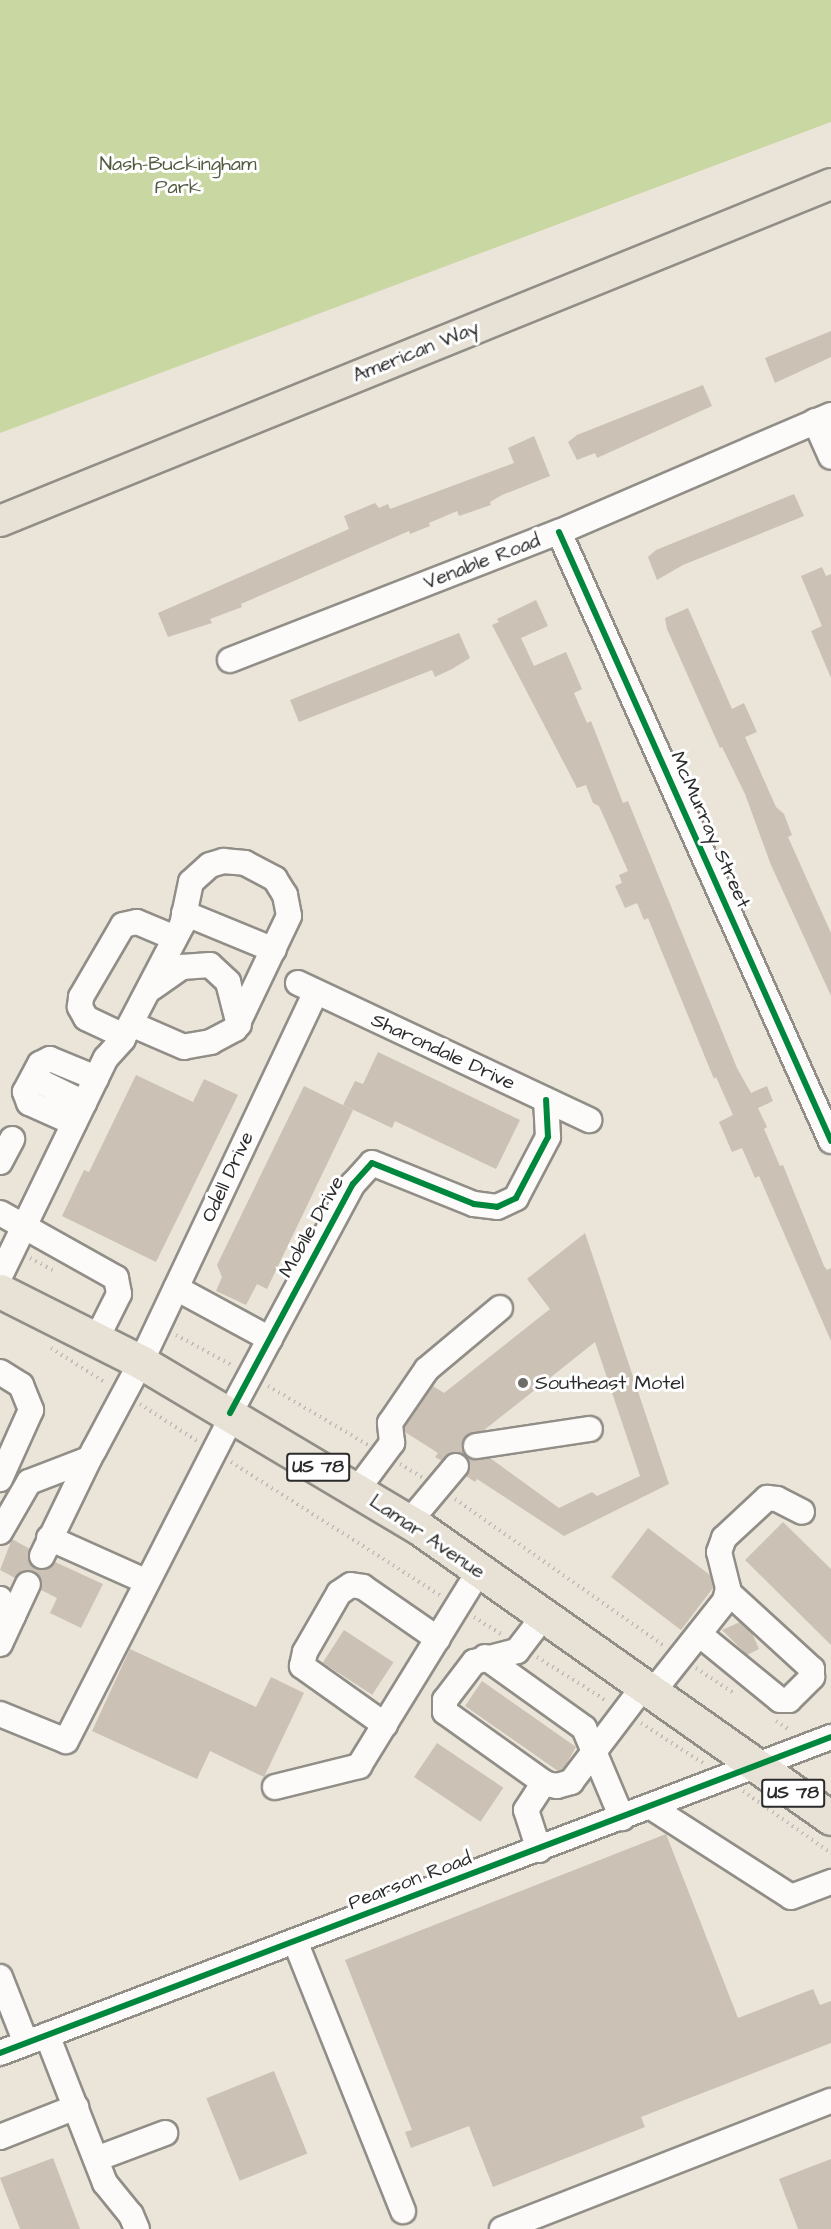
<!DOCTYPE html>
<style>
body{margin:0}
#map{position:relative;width:831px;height:2229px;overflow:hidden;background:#ebe5d9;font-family:"Architects Daughter",sans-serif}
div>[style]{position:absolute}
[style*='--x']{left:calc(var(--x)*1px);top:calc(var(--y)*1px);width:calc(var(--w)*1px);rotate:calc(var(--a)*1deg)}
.green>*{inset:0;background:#c9d8a2}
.building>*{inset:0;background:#cbc1b4;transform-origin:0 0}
.path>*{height:4px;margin-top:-2px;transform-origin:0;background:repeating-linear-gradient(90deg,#bdbcba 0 1.5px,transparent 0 6px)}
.roads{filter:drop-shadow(2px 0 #918e88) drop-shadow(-2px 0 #918e88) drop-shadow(0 2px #918e88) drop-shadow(0 -2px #918e88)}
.minor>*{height:24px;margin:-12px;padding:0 12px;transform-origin:12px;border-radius:12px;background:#fcfbf9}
.major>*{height:30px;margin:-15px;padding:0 15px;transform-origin:15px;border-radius:15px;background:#e8e2d6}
.highway>*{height:33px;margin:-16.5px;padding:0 16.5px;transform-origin:16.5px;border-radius:16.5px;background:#e8e2d6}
.cycleway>*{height:6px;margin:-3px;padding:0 3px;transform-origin:3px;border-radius:3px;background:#00873e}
.dots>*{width:16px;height:16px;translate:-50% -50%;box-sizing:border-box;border:3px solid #fff;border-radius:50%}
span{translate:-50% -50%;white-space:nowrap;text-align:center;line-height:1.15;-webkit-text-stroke:6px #fff;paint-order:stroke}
.shield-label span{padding:2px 4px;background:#fff;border:2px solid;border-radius:4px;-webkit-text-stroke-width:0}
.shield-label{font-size:18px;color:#2b2b2b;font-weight:700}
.park-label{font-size:20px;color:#525c41}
.street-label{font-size:20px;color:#2b2b2b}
.poi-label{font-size:20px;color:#2b2b2b}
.left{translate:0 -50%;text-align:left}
</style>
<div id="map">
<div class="green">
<div style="clip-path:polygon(0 0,831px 0,831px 122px,0 433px)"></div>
</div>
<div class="building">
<div style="clip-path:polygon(831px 331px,831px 357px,775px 383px,765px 358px)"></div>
<div style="clip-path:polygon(703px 385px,712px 406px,597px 458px,595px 453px,577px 460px,568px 442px,577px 435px)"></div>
<div style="clip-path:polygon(534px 436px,550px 476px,502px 495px,490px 502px,491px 505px,459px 516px,457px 511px,429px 523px,430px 526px,410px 534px,409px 531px,241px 604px,242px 607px,210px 619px,212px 623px,168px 637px,158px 613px,349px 529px,344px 516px,375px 503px,379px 508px,388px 504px,390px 509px,514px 463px,508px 448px)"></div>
<div style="clip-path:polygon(794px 494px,804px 516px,683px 565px,657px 580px,648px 557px,656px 550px)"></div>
<div style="clip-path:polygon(822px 567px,826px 576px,831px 574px,831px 678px,811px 631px,822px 626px,801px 576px)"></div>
<div style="clip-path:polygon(536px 600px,548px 626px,521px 638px,534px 666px,566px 652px,582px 689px,574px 693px,587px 723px,591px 721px,623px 803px,628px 801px,737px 1068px,751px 1093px,767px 1086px,773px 1101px,758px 1108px,767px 1127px,764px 1129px,780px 1166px,783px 1165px,824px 1266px,827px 1270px,831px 1268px,831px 1341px,759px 1176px,755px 1178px,742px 1148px,732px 1152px,719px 1122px,733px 1115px,716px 1077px,714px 1079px,648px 918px,644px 920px,637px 903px,625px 908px,615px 886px,622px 883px,619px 875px,628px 871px,599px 806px,593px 803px,586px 785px,577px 788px,492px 625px,499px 622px,497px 619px)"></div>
<div style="clip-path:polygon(688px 608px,732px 709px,744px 703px,757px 732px,745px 737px,776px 807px,784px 814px,792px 835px,788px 837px,831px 933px,831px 996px,771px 865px,745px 794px,722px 747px,720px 748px,667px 629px,665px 618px)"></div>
<div style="clip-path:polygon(459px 633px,470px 658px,452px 669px,435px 677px,432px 670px,299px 722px,290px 700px)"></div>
<div style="clip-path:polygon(378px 1052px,520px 1120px,496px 1169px,395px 1121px,392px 1128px,343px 1105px,355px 1081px,363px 1084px)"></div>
<div style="clip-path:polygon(136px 1075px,193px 1102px,204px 1079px,238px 1095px,156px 1262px,62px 1216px,84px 1170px,89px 1172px)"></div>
<div style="clip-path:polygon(304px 1086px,353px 1110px,267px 1289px,257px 1284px,246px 1305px,216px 1291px,222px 1277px,217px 1265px)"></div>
<div style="clip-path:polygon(585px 1233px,669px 1484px,564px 1536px,477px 1479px,475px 1482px,466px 1476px,470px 1468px,465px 1455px,471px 1459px,490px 1458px,559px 1508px,592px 1492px,597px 1496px,640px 1476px,595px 1342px,483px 1431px,467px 1435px,462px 1448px,465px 1455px,452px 1452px,442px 1461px,435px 1457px,438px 1453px,405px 1432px,405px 1427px,433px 1386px,444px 1393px,550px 1309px,527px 1279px)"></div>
<div style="clip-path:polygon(783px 1522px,831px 1569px,831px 1645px,745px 1560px)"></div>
<div style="clip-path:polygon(648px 1528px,710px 1575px,713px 1588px,681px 1630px,611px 1577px)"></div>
<div style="clip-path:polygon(12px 1539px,30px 1549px,28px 1558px,35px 1569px,44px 1570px,55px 1562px,103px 1584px,81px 1628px,50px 1613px,57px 1598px,41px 1590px,42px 1582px,35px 1571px,26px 1570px,15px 1578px,0 1570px)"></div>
<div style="clip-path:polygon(740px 1622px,752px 1633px,759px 1649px,747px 1655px,722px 1630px)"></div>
<div style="left:344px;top:1630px;width:59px;height:39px;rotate:33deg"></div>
<div style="clip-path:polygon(130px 1649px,256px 1707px,271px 1677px,304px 1693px,264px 1777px,210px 1751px,197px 1779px,92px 1731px)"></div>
<div style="clip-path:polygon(482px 1681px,576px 1747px,563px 1770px,558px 1771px,465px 1706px)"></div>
<div style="left:437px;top:1743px;width:80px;height:41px;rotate:34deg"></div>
<div style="clip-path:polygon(666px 1834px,738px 2018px,813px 1989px,820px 2005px,831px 2001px,831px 2043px,641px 2117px,645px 2127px,493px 2187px,469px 2126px,411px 2148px,405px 2132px,412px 2130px,345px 1960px)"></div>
<div style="left:274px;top:2071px;width:89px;height:73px;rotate:68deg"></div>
<div style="clip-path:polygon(53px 2158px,80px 2229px,20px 2229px,0 2178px)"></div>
<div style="clip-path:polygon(831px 2159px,831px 2229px,798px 2229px,779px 2179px)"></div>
</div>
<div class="path">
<div style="--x:30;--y:1258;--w:26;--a:28"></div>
<div style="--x:176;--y:1335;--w:65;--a:28.5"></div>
<div style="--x:51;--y:1348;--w:65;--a:32.5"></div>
<div style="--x:268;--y:1386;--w:116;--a:30.5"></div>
<div style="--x:140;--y:1404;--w:68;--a:33"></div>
<div style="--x:231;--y:1462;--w:248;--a:32.5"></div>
<div style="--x:400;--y:1464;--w:26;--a:31"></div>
<div style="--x:455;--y:1499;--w:254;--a:35.1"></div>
<div style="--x:474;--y:1617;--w:32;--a:32"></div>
<div style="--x:537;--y:1657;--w:83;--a:32.2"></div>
<div style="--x:696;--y:1668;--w:47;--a:33.7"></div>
<div style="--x:776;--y:1721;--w:17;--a:33"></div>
<div style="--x:641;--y:1723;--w:74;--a:32.8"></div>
<div style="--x:743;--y:1791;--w:108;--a:35.2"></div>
</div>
<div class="roads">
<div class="minor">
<div style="--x:815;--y:421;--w:39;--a:66"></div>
<div style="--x:559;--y:532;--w:667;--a:65.93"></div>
<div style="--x:230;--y:660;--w:353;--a:-21.3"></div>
<div style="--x:559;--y:532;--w:296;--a:-23.3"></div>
<div style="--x:184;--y:913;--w:97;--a:22.3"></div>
<div style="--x:298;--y:983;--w:322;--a:25.2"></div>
<div style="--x:152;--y:988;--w:37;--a:-35"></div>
<div style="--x:182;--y:967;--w:28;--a:-4"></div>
<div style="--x:210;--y:965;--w:25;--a:43"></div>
<div style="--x:228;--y:982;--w:44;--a:75.7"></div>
<div style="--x:124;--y:1036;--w:42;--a:-154.7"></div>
<div style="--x:86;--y:1018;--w:13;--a:-119"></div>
<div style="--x:80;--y:1007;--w:10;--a:-84"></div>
<div style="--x:81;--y:997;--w:83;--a:-59.7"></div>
<div style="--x:123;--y:925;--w:14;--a:-12"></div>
<div style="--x:137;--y:922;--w:41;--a:22.8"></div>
<div style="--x:33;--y:1078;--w:57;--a:26.1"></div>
<div style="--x:74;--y:1123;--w:49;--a:-156"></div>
<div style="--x:29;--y:1103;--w:12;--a:-110"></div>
<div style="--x:25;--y:1092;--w:32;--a:-62"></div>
<div style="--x:40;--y:1064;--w:11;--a:-27"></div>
<div style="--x:50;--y:1059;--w:50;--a:22.4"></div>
<div style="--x:0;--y:1162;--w:26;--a:-62"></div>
<div style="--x:0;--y:1213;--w:133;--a:29.3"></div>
<div style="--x:116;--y:1278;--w:16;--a:79"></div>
<div style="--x:119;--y:1294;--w:51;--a:116.6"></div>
<div style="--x:0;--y:1276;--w:242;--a:-64.1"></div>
<div style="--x:106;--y:1058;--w:25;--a:-48"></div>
<div style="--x:123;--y:1039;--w:3;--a:-72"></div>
<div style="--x:124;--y:1036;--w:125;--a:-62.4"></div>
<div style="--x:182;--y:925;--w:44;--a:-78.2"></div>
<div style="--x:191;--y:882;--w:25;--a:-42"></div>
<div style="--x:210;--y:865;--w:14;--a:-17"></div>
<div style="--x:223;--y:861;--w:22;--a:5"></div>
<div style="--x:245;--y:863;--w:34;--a:28"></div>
<div style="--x:275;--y:879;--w:19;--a:58"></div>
<div style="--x:285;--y:895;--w:21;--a:79"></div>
<div style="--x:289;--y:916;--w:125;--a:115.5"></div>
<div style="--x:235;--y:1029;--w:27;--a:152"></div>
<div style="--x:211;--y:1042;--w:27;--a:170"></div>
<div style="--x:184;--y:1047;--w:58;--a:-156.5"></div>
<div style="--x:176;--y:1288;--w:107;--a:28.5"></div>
<div style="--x:0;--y:1372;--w:25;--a:32"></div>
<div style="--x:21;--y:1385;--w:27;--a:68"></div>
<div style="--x:31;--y:1410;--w:76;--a:114.2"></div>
<div style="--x:230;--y:1413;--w:260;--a:-61.8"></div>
<div style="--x:353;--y:1184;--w:28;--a:-48"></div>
<div style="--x:372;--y:1163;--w:110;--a:21.9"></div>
<div style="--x:474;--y:1204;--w:23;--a:7"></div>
<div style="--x:497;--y:1207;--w:21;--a:-25"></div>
<div style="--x:516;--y:1198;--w:69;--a:-62.3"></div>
<div style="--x:548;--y:1137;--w:37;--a:-93"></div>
<div style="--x:476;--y:1446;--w:115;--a:-8.5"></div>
<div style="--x:357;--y:1490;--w:59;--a:-53.3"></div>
<div style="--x:392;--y:1443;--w:20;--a:-96"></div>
<div style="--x:390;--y:1423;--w:65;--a:-55.6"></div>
<div style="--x:427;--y:1369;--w:95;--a:-39.9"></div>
<div style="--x:409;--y:1522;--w:73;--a:-50"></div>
<div style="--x:0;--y:1532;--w:58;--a:-59.9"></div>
<div style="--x:29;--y:1482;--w:64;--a:-21"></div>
<div style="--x:89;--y:1459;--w:10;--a:-61"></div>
<div style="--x:94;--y:1450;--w:100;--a:-61.9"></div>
<div style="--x:141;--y:1362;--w:409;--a:-64.7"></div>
<div style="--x:49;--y:1538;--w:105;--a:24.1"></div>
<div style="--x:42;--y:1556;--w:108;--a:-64.1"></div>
<div style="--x:0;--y:1599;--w:21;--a:53"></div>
<div style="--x:13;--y:1616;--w:31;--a:115"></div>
<div style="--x:13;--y:1616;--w:35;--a:-65"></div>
<div style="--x:543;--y:1617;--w:43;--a:127.4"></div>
<div style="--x:517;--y:1651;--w:44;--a:165.7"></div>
<div style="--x:474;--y:1662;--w:48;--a:127.3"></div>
<div style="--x:445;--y:1700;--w:12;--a:90"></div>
<div style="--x:445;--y:1712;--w:124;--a:35.5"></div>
<div style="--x:546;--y:1784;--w:11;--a:10"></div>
<div style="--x:557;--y:1786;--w:15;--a:-16"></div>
<div style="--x:571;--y:1782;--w:119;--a:-52.8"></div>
<div style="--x:699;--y:1634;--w:104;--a:39.2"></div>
<div style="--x:780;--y:1700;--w:9;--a:0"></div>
<div style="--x:789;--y:1700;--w:33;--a:-45"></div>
<div style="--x:812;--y:1677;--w:8;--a:-90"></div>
<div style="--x:812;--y:1669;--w:114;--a:-137.5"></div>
<div style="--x:485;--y:1657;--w:122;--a:35.6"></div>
<div style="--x:584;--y:1728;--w:98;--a:67.1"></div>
<div style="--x:652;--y:1693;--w:117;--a:-51.6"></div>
<div style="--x:725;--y:1601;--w:13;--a:-77"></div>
<div style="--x:728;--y:1588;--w:37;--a:-104"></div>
<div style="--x:719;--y:1552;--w:15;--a:-70"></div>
<div style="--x:724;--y:1538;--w:59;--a:-42.9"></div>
<div style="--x:767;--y:1498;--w:10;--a:6"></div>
<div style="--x:777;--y:1499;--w:28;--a:27"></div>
<div style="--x:0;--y:1714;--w:71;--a:22.2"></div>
<div style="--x:66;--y:1741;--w:366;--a:-62.9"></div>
<div style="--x:385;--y:1725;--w:102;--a:-144.6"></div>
<div style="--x:302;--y:1666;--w:14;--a:-78"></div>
<div style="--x:305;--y:1652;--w:68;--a:-60"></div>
<div style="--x:339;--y:1593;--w:14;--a:-34"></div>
<div style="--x:351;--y:1585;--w:12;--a:9"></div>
<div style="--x:363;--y:1587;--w:91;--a:34.7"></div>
<div style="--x:275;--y:1787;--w:87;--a:-14"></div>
<div style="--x:359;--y:1766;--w:229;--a:-58.4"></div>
<div style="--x:651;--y:1807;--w:166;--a:32.7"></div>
<div style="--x:791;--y:1897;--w:43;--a:-20.6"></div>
<div style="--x:539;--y:1850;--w:42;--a:-108"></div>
<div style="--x:526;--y:1810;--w:33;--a:-57"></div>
<div style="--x:295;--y:1941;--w:291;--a:68.2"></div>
<div style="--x:0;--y:1977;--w:71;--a:68.5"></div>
<div style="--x:47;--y:2035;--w:159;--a:68.6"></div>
<div style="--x:105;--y:2183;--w:41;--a:50.9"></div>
<div style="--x:131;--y:2215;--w:15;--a:67"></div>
<div style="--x:0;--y:2053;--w:889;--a:-20.82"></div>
<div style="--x:0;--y:2137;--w:82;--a:-21.5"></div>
<div style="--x:96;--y:2159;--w:74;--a:-20.6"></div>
<div style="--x:502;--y:2229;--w:353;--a:-21.3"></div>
</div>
<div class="major">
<div style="--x:0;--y:521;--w:897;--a:-22.07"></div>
</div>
<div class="highway">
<div style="--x:0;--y:1291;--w:158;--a:26.7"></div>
<div style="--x:141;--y:1362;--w:322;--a:30.8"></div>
<div style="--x:418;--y:1527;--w:505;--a:35.17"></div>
</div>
</div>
<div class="cycleway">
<div style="--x:559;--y:532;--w:667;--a:65.93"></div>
<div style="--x:230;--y:1413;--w:260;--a:-61.8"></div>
<div style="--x:353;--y:1184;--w:28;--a:-48"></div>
<div style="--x:372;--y:1163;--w:110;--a:21.9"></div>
<div style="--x:474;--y:1204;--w:23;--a:7"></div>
<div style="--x:497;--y:1207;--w:21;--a:-25"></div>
<div style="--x:516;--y:1198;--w:69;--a:-62.3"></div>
<div style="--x:548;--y:1137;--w:37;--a:-93"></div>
<div style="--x:0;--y:2053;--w:889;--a:-20.82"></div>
</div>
<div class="dots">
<div style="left:523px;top:1383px;background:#6e6c68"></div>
</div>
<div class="shield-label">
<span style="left:318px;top:1467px">US 78</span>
<span style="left:793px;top:1793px">US 78</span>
</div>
<div class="park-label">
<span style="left:178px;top:176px">Nash-Buckingham<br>Park</span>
</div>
<div class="street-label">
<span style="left:416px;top:352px;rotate:-22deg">American Way</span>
<span style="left:482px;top:562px;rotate:-21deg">Venable Road</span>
<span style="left:710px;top:830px;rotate:66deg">McMurray Street</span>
<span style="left:443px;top:1052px;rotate:25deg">Sharondale Drive</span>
<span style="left:228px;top:1177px;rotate:-65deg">Odell Drive</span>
<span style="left:312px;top:1227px;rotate:-61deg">Mobile Drive</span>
<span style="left:427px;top:1537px;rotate:34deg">Lamar Avenue</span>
<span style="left:410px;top:1881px;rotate:-21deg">Pearson Road</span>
</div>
<div class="poi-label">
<span class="left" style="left:535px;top:1383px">Southeast Motel</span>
</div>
</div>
